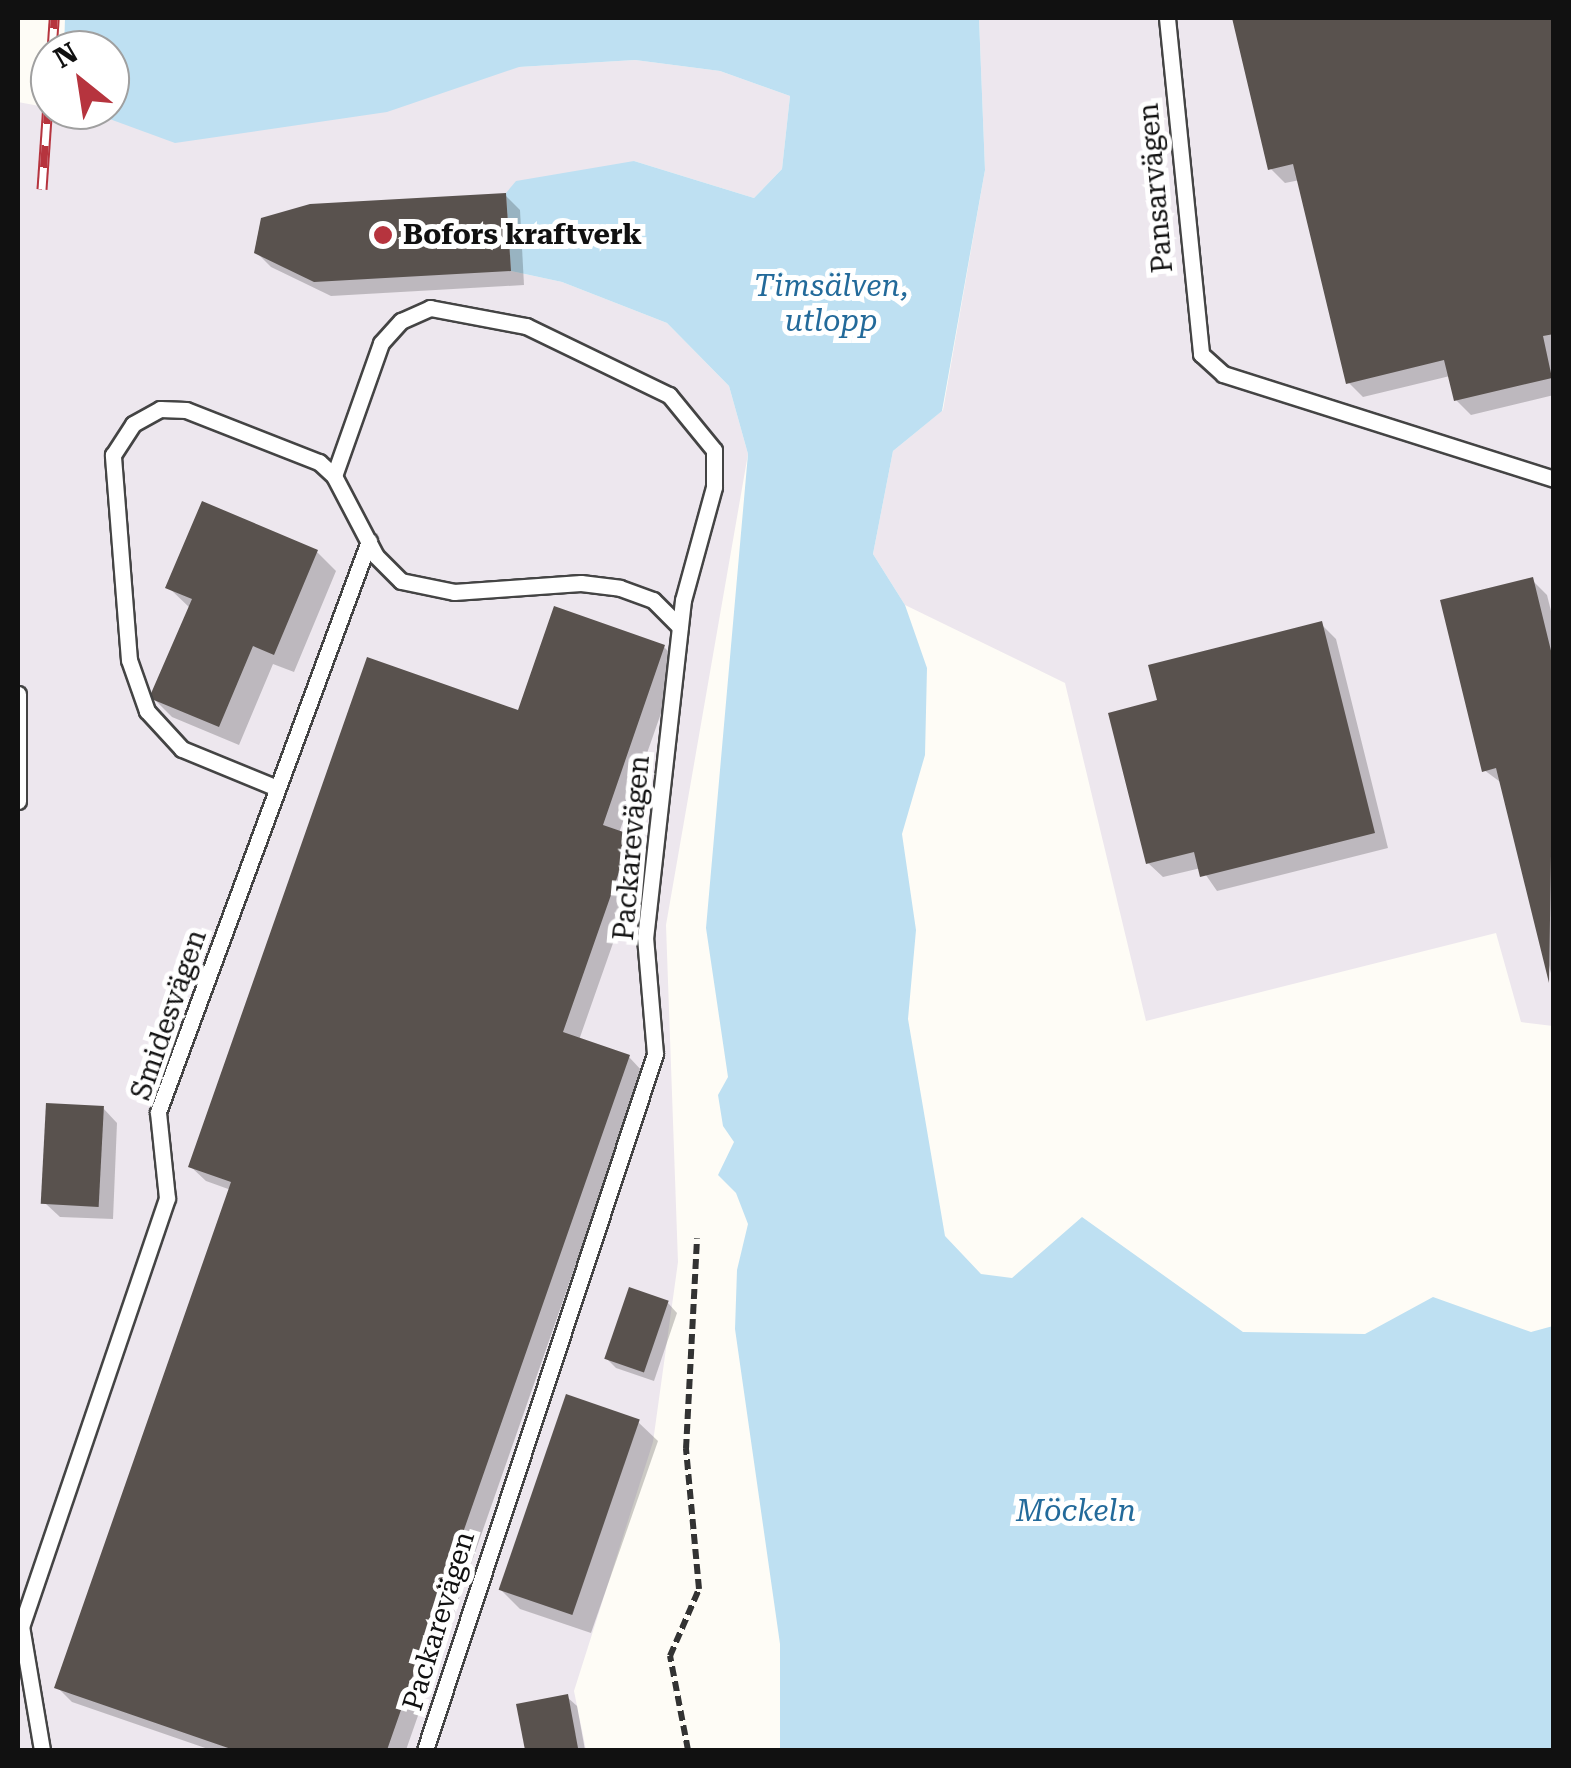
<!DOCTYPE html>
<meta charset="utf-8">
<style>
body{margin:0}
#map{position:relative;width:1571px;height:1768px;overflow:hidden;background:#fefcf6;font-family:"Roboto Serif",serif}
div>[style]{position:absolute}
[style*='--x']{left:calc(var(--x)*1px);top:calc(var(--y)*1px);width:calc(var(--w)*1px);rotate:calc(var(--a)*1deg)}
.industrial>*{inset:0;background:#ede7ee}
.water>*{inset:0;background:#bee0f2}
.pier>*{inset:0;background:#fefcf6}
.shadow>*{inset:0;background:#0003}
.building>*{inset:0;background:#59524e;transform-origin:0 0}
.path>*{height:6px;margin-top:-3px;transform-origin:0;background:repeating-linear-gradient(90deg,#333 0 10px,transparent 0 15px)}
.roads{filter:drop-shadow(2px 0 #444) drop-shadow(-2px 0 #444) drop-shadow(0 2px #444) drop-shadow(0 -2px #444)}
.service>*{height:15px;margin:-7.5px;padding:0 7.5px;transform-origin:7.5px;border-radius:7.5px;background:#fff}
.rail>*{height:11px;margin-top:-5.5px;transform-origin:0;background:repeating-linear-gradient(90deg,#fff 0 22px,#b6343e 0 44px);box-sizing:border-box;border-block:2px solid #b6343e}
.dots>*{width:28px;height:28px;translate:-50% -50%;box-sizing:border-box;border:5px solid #fff;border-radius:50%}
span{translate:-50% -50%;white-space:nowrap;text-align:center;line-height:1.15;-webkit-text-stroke:10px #fff;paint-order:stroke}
.street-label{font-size:28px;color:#111}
.poi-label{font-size:28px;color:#111;font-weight:700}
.left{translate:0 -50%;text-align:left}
.water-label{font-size:30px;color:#236a9a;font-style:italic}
.frame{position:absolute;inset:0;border:20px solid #111;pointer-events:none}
.north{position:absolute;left:30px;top:30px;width:100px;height:100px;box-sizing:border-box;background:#fff;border:2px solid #a0a0a0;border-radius:50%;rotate:330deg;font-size:28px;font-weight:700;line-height:40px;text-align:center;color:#111}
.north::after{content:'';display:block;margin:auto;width:35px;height:45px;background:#b6343e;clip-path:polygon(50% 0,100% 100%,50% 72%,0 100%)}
</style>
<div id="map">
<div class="industrial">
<div style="clip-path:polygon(evenodd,18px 18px,519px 67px,635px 60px,720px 71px,790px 96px,782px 169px,754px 198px,634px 161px,511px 271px,562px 282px,667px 323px,729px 386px,748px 454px,666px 925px,678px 1262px,653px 1442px,574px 1691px,586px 1750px,18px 1750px,18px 18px,50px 50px,110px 50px,110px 110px,50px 110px,50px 50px)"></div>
<div style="clip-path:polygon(979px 18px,1553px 18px,1553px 1026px,1521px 1022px,1496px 933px,1146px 1021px,1065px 683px,905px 605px,873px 554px,893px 451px,943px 410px,985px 170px)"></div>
</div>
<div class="water">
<div style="clip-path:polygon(18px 18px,979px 18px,985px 170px,942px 411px,893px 451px,873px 554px,905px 605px,927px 668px,925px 755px,902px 834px,916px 930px,908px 1019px,945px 1236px,981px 1274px,1012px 1278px,1082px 1217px,1243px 1332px,1365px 1334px,1433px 1297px,1531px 1332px,1553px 1326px,1553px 1750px,780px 1750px,780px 1644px,735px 1329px,737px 1270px,748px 1224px,736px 1193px,718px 1175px,734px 1142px,723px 1126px,718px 1095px,728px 1077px,706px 928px,748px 454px,729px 386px,667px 323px,562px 282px,511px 271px,506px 193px,516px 181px,634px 161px,754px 198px,782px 169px,790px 96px,720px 71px,635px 60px,519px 67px,387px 112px,175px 143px,85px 110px,110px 110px,110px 50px,50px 50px)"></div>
</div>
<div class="pier">
<div style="clip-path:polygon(18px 18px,65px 18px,64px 50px,50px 50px,50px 108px,18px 102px)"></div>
</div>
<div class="shadow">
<div style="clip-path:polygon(1235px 18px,1554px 18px,1554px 395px,1471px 415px,1456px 400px,1450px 376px,1363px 397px,1348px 382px,1300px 180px,1285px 183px,1271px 169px)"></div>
<div style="clip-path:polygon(505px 195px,520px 210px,524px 285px,331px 296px,271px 267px,256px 252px)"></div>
<div style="clip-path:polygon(317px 552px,336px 571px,294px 672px,273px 664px,239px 745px,172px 717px,152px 697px,190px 608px,168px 587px)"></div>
<div style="clip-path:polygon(1532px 580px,1547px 595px,1554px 623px,1554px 985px,1503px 784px,1484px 770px)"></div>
<div style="clip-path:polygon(1321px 624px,1336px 639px,1388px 848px,1217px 891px,1201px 868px,1163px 877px,1148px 863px,1160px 702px)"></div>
<div style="clip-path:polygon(664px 647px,679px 662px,619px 833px,645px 852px,579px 1040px,629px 1057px,643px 1072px,406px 1750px,211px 1750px,72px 1702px,57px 1687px,231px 1190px,206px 1181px,191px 1167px,520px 713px)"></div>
<div style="clip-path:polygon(103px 1108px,117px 1123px,113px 1219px,60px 1217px,45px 1203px)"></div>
<div style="clip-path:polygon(668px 1303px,677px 1313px,654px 1381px,616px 1368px,607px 1359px)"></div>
<div style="clip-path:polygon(638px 1422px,658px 1441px,591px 1633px,520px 1609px,500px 1589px)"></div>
<div style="clip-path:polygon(567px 1697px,577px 1706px,585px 1750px,528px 1750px,519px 1706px)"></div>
</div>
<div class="building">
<div style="clip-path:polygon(1232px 18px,1554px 18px,1554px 334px,1543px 336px,1552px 378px,1454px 401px,1444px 360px,1346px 384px,1293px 164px,1268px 170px)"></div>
<div style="clip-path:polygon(506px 193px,511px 271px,314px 282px,254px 253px,261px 218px,310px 204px)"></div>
<div style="clip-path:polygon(202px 501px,318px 550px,274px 655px,253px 646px,219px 727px,149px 698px,192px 599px,165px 588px)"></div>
<div style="clip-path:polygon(1533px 577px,1554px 663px,1549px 983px,1496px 768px,1482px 772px,1440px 600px)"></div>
<div style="clip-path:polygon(554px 606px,665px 645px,603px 825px,632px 835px,563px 1032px,630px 1055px,387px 1750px,234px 1750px,54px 1688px,231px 1182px,188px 1167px,367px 657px,518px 710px)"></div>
<div style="clip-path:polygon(1322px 621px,1375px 833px,1200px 877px,1194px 852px,1146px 864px,1108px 713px,1157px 700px,1148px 665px)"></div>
<div style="left:46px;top:1103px;width:58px;height:101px;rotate:3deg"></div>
<div style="left:629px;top:1287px;width:42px;height:76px;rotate:19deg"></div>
<div style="left:566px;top:1394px;width:78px;height:207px;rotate:19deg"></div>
<div style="clip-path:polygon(568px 1694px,578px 1748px,525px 1750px,516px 1704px)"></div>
</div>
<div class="path">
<div style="--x:688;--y:1750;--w:96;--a:-100.8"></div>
<div style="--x:670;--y:1656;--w:73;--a:-66.6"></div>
<div style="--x:699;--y:1589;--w:141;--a:-95.3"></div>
<div style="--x:686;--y:1449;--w:211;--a:-87"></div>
</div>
<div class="roads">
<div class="service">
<div style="--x:1167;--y:18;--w:338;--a:84.2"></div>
<div style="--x:1201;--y:354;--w:30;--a:42"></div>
<div style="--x:1223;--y:374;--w:347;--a:17.6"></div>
<div style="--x:334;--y:476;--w:141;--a:-70.5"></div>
<div style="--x:381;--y:343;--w:30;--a:-48"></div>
<div style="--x:401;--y:321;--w:32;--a:-24"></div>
<div style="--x:430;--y:308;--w:98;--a:10.6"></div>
<div style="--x:526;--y:326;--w:159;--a:25.8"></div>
<div style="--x:669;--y:395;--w:71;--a:50.7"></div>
<div style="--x:714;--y:450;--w:37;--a:90"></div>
<div style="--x:714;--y:487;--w:117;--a:105.3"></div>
<div style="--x:683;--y:600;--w:339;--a:96.4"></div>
<div style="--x:645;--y:937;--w:117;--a:85.1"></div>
<div style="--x:655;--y:1054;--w:733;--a:108.29"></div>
<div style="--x:18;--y:694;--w:107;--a:90"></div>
<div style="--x:277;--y:788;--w:103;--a:-157.7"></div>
<div style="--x:182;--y:749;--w:52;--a:-132.6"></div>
<div style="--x:147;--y:711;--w:54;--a:-109.4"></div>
<div style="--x:129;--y:660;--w:206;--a:-94.5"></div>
<div style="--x:113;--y:455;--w:37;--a:-57"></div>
<div style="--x:133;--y:424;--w:31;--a:-29"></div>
<div style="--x:160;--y:409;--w:26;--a:2"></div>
<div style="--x:186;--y:410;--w:143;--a:21.4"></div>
<div style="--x:319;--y:462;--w:21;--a:43"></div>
<div style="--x:334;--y:476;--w:90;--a:62.3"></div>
<div style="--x:376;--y:556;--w:35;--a:45"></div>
<div style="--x:401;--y:581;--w:54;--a:11.7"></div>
<div style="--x:454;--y:592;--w:127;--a:-4.1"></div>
<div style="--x:581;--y:583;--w:39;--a:7"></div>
<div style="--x:620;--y:588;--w:35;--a:20"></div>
<div style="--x:653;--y:600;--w:38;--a:45"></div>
<div style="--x:20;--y:1620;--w:132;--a:80.4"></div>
<div style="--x:21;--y:1627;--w:453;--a:-71.2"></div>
<div style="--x:167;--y:1198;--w:86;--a:-96"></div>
<div style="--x:158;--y:1112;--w:609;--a:-69.72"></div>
</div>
</div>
<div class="rail">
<div style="--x:52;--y:50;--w:32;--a:-86"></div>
<div style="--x:42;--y:189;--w:113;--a:-86"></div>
</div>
<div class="dots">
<div style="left:383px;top:235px;background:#b6343e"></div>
</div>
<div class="street-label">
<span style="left:1156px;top:188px;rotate:-95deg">Pansarvägen</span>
<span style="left:632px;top:848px;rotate:-85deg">Packarevägen</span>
<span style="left:169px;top:1015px;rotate:-71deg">Smidesvägen</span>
<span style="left:439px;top:1621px;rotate:-73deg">Packarevägen</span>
</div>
<div class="poi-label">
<span class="left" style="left:403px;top:235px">Bofors kraftverk</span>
</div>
<div class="water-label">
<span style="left:831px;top:303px">Timsälven,<br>utlopp</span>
<span style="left:1076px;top:1511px">Möckeln</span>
</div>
<div class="frame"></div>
<div class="north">N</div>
</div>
